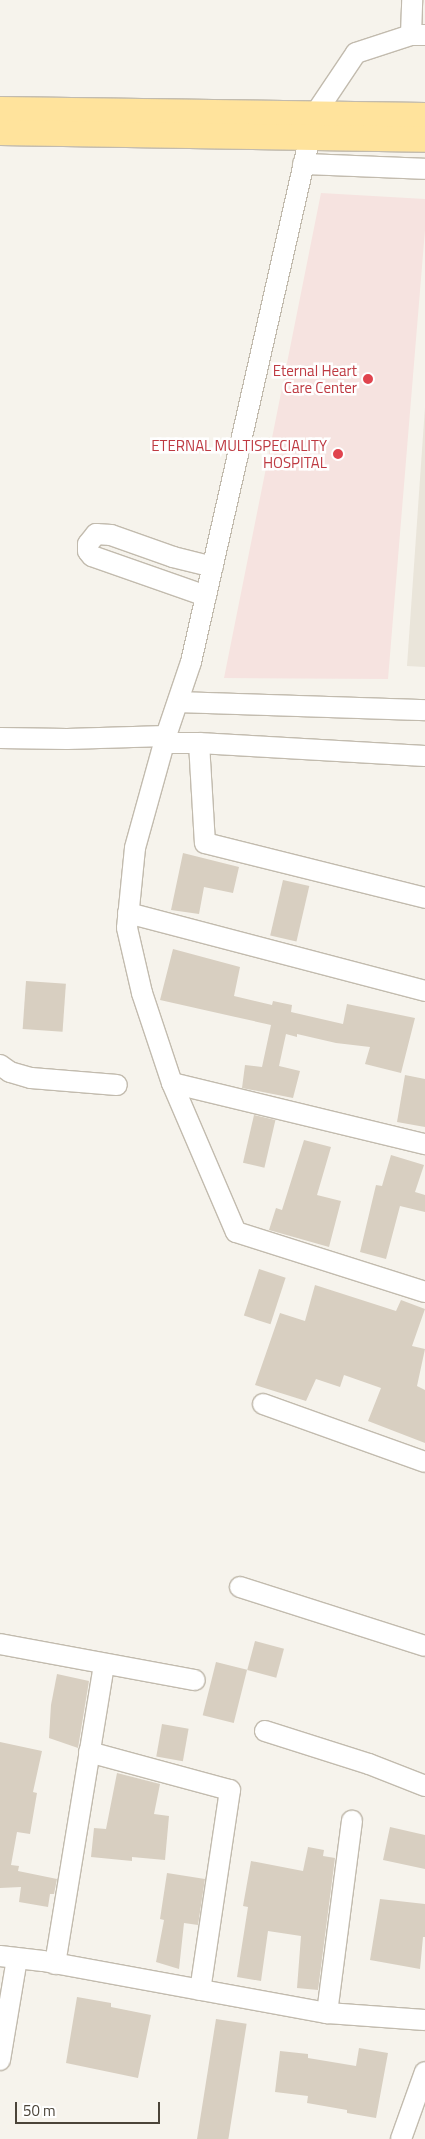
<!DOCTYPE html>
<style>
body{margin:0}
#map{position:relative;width:425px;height:2139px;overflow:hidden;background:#f6f3ec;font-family:"Titillium Web",sans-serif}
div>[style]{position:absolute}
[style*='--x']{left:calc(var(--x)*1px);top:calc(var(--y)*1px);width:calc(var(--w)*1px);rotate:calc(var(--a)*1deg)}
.residential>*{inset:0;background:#eae5da}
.medical>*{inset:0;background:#f6e3e0}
.building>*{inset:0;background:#d8cfc1;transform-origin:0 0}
.roads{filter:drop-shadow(1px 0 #c2bbae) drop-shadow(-1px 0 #c2bbae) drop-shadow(0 1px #c2bbae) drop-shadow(0 -1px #c2bbae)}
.minor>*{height:20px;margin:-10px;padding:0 10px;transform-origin:10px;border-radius:10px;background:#fff}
.major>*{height:25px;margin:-12.5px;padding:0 12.5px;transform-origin:12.5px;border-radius:12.5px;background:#ffe39c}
.dots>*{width:14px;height:14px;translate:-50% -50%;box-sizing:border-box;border:2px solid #fff;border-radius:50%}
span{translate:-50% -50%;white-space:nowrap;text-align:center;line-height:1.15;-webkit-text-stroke:5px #fff;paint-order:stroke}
.health-label{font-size:15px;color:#be3a42}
.right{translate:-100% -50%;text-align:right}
.scale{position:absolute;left:15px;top:2102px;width:145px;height:22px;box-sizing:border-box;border:2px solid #4b4439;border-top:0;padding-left:6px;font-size:15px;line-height:18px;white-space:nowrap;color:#4b4439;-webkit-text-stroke:4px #fff;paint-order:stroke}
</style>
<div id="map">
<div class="residential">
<div style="clip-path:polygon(425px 407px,425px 667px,407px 666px)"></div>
</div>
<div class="medical">
<div style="clip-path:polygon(321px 193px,425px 199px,425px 230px,388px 679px,224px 678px)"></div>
</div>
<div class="building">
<div style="clip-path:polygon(183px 853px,239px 867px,233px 893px,204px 887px,199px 914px,171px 910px)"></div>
<div style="left:283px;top:880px;width:27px;height:57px;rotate:13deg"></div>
<div style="clip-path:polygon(173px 949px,240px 967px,234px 996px,272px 1005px,273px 1001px,292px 1005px,291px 1012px,343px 1024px,347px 1004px,415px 1018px,401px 1073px,365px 1064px,370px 1047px,336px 1043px,297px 1034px,297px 1037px,286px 1034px,279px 1066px,300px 1071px,293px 1098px,242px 1088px,245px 1065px,262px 1067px,271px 1025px,160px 1000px)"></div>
<div style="left:26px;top:981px;width:40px;height:48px;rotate:4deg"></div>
<div style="clip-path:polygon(405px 1075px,425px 1079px,425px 1127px,397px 1122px)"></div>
<div style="left:254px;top:1115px;width:22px;height:49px;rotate:13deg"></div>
<div style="clip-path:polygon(304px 1140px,331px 1147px,317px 1195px,341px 1201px,329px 1247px,269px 1230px,276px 1208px,282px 1210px)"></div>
<div style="clip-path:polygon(391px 1155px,424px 1165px,415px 1192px,425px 1195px,425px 1212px,400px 1206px,386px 1259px,360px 1252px,376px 1185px,382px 1186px)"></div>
<div style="left:259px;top:1269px;width:28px;height:49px;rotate:18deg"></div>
<div style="clip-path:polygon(315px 1285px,396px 1311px,401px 1300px,425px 1309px,412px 1346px,425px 1349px,417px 1386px,425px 1390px,425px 1443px,368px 1421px,381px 1388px,344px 1375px,340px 1387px,316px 1379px,306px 1401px,255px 1385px,280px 1313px,305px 1321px)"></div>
<div style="left:255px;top:1641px;width:30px;height:30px;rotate:15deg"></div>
<div style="left:216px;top:1662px;width:32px;height:55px;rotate:14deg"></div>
<div style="clip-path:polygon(57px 1674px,89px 1681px,78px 1748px,49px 1738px,51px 1705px)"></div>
<div style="left:162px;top:1724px;width:27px;height:33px;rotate:10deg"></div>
<div style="clip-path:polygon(0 1742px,42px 1751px,33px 1792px,37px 1793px,30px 1834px,17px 1832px,11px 1865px,19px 1866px,18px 1871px,57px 1879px,54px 1894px,50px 1894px,48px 1907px,19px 1902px,21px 1887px,0 1888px)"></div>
<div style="clip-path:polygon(117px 1773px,160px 1784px,154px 1814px,169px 1816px,165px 1860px,132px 1857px,132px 1861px,91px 1857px,94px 1828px,106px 1829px)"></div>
<div style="clip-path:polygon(390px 1827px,425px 1835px,425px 1869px,383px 1860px)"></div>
<div style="clip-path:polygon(308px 1847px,324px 1850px,323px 1856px,335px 1858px,318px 1990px,297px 1988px,301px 1936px,268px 1931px,261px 1981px,237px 1977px,248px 1907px,243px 1906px,251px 1861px,303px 1871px)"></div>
<div style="clip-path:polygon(167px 1873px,205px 1879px,198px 1925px,184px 1923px,179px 1969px,156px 1962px,164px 1920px,160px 1919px)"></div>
<div style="clip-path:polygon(380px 1899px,425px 1904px,425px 1937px,423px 1937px,420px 1969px,370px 1960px)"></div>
<div style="clip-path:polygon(77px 1997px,111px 2003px,111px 2007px,151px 2015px,138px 2078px,66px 2063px)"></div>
<div style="left:216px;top:2019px;width:31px;height:122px;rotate:9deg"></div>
<div style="clip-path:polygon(359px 2048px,388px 2053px,376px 2118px,347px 2113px,347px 2110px,307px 2103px,308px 2096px,275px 2092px,280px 2051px,308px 2054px,308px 2058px,356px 2066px)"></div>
</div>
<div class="roads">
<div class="minor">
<div style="--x:411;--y:35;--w:35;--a:-88"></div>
<div style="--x:425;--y:35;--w:14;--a:180"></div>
<div style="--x:411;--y:35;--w:58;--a:161.9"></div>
<div style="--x:356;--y:53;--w:73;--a:123.9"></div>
<div style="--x:315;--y:114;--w:562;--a:102.75"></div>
<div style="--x:191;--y:662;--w:78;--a:108.7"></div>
<div style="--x:166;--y:736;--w:116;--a:105.5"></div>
<div style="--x:135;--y:848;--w:80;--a:95.7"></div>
<div style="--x:127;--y:928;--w:67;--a:77"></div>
<div style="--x:142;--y:993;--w:95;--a:71.6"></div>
<div style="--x:172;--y:1083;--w:260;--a:13.6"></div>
<div style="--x:303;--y:164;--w:122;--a:2.3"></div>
<div style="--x:206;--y:596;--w:121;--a:-160.7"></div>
<div style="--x:92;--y:556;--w:6;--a:-129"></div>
<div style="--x:88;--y:551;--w:7;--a:-90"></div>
<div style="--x:88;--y:544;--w:13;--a:-51"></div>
<div style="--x:96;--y:534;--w:15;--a:4"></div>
<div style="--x:111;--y:535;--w:66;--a:19.5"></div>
<div style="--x:173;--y:557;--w:41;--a:14"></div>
<div style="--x:179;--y:702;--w:246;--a:1.9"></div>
<div style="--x:0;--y:738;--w:67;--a:0.9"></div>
<div style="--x:67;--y:739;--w:99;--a:-1.7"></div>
<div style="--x:164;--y:743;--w:35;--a:0"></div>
<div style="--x:199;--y:743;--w:226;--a:3.3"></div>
<div style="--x:199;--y:743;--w:100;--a:86.6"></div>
<div style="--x:205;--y:843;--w:227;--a:14"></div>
<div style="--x:128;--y:913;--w:307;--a:14.7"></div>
<div style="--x:0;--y:1065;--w:12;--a:35"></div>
<div style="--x:10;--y:1072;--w:22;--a:16"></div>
<div style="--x:31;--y:1078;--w:86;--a:4.7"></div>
<div style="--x:172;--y:1083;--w:162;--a:66.8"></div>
<div style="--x:236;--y:1232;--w:198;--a:17.6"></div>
<div style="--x:263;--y:1404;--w:172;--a:19.7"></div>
<div style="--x:240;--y:1587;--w:194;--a:17.7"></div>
<div style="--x:0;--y:1644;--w:198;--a:10.5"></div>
<div style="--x:265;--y:1731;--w:109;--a:17.6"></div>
<div style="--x:369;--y:1764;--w:60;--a:21.4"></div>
<div style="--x:89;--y:1752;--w:146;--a:15.1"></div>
<div style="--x:230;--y:1790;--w:202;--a:98.5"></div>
<div style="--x:0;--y:1956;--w:43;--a:6.6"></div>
<div style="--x:43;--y:1961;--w:289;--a:10.4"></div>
<div style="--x:327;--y:2013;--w:194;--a:-82.6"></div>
<div style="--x:55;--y:1964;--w:303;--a:-80.7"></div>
<div style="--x:327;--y:2013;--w:98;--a:4.1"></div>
<div style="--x:0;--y:2060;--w:103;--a:-80.5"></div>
<div style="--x:401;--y:2139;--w:71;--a:-70.3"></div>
</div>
<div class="major">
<div style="--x:0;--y:109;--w:425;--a:0.8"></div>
<div style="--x:0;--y:132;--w:425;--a:0.9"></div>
</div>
</div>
<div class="dots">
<div style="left:368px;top:379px;background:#e0444e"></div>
<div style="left:338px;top:454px;background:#e0444e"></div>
</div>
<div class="health-label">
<span class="right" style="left:357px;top:379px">Eternal Heart<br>Care Center</span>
<span class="right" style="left:327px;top:454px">ETERNAL MULTISPECIALITY<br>HOSPITAL</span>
</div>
<div class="scale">50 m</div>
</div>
